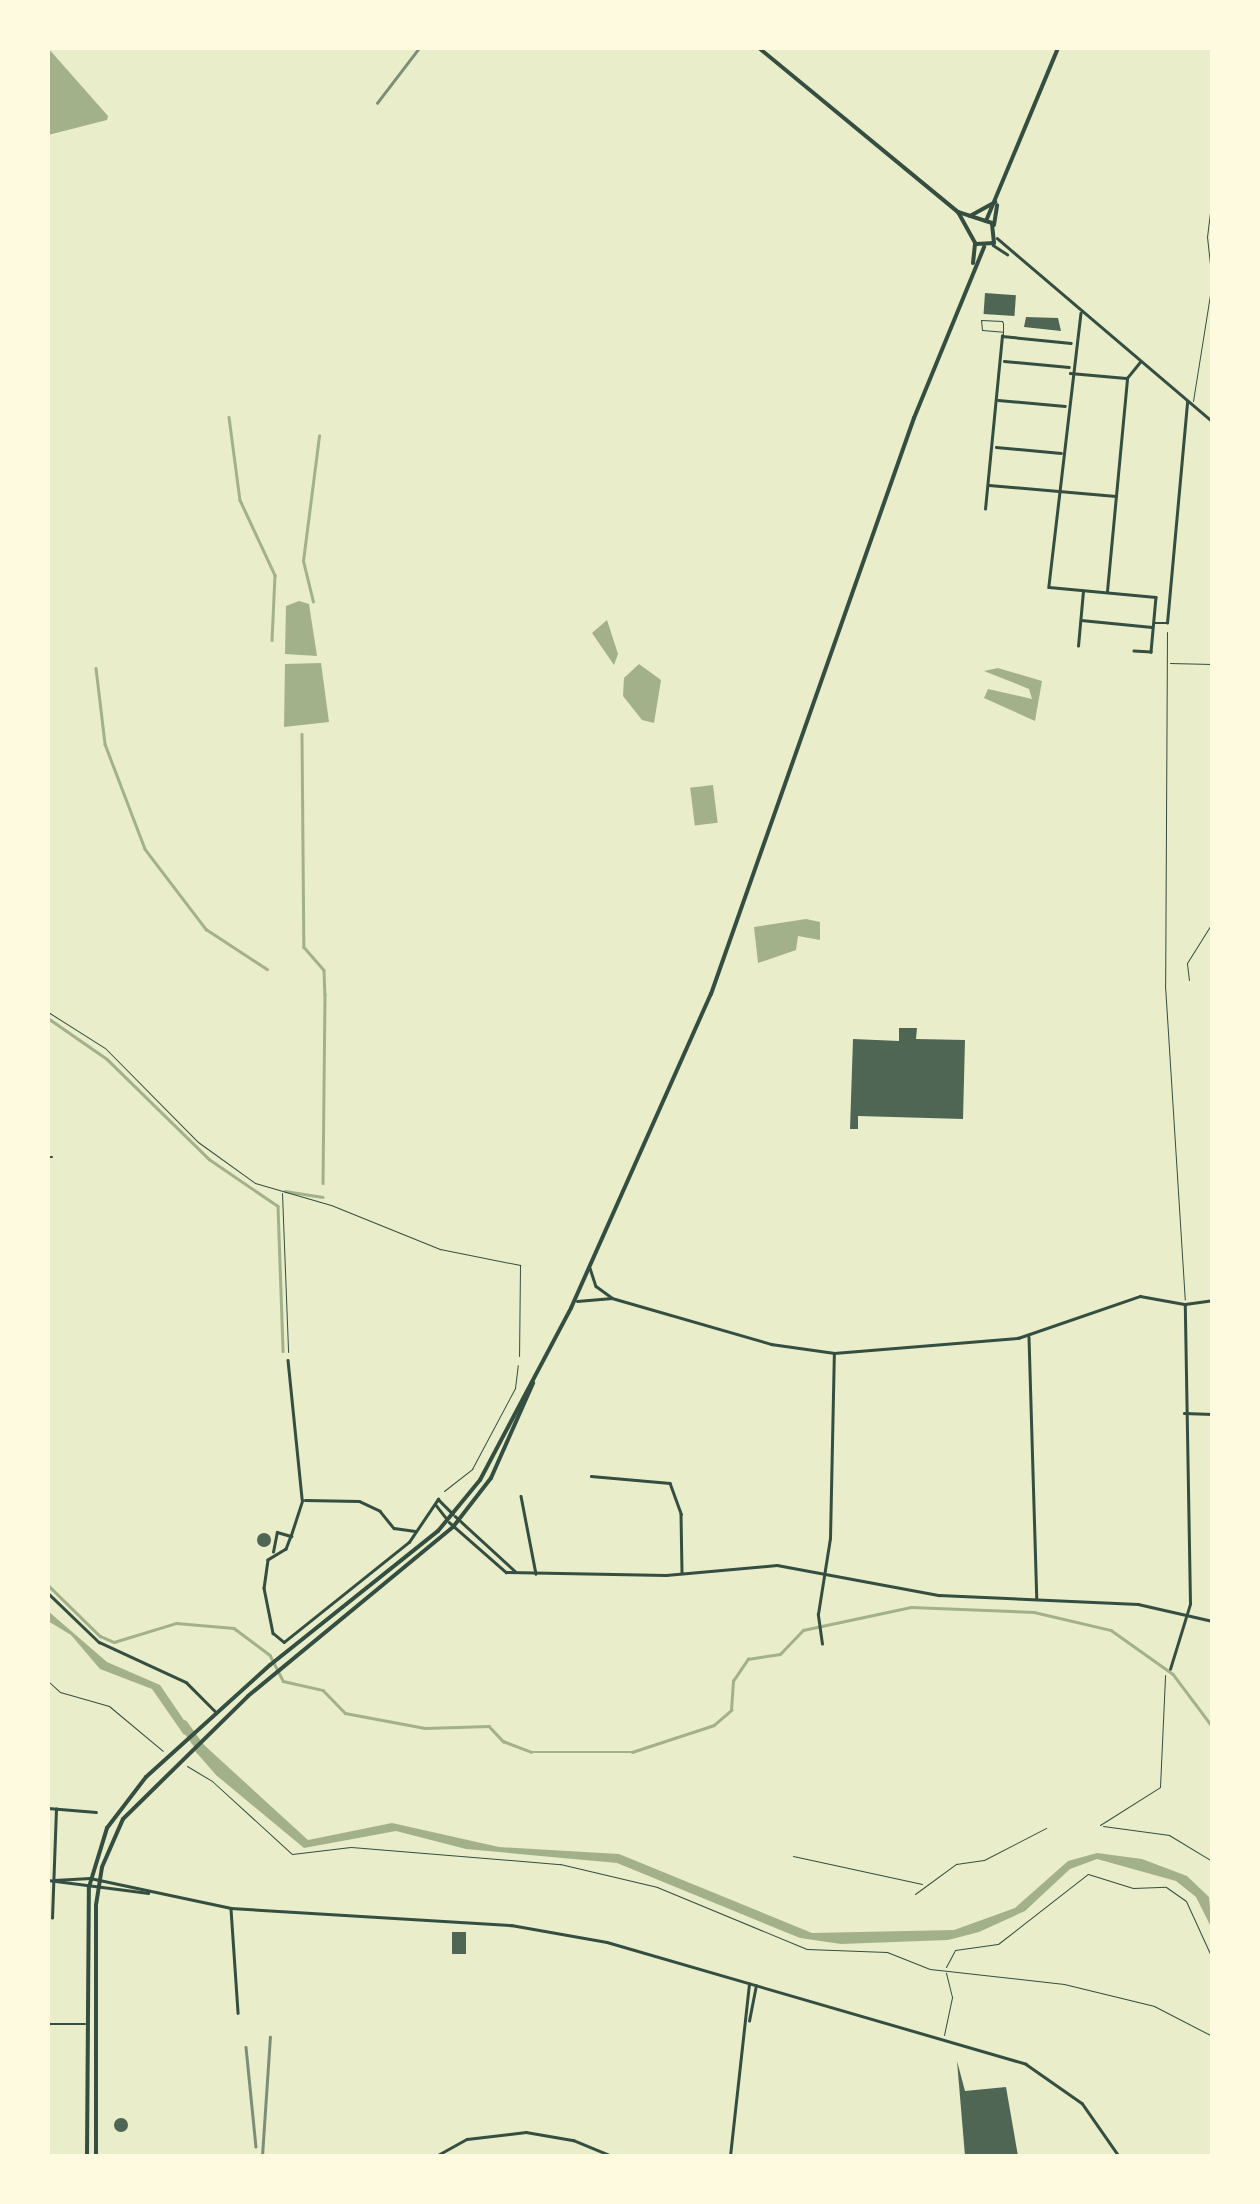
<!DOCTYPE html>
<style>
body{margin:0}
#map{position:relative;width:1260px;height:2204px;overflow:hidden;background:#e9edc9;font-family:Lato,sans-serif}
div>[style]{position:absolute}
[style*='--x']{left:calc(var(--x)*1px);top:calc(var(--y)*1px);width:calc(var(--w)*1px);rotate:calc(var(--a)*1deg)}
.water>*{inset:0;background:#a3b18a;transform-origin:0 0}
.stream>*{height:2.5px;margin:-1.25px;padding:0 1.25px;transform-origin:1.25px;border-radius:1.25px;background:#a3b18a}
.river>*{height:9px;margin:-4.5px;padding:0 4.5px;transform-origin:4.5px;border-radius:4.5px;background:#a3b18a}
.building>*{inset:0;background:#4f6655;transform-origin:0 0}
.round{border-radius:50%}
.path>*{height:1px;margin:-0.5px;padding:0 0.5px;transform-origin:0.5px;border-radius:0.5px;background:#344e41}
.service>*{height:1px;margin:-0.5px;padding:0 0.5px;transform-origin:0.5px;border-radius:0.5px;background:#344e41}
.minor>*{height:2.5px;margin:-1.25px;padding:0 1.25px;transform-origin:1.25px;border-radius:1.25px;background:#344e41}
.tertiary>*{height:2.5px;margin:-1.25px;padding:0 1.25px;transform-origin:1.25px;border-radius:1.25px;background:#344e41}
.secondary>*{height:4px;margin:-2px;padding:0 2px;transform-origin:2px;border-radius:2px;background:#344e41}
.rail>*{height:2.5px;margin:-1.25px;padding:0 1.25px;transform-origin:1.25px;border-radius:1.25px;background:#7c8e77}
span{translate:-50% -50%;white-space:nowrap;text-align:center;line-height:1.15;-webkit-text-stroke:8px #fefae0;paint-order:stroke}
.frame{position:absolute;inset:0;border:50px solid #fefae0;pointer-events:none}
</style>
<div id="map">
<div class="water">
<div style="clip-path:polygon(48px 48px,108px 116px,107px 120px,48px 135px)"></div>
<div style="clip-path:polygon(299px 601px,309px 604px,317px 656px,285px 654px,286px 606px)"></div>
<div style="clip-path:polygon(607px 620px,618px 654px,614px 665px,592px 633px)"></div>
<div style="clip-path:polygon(321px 663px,329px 722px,284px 727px,285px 664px)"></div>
<div style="clip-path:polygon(639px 664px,661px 680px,654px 723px,642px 720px,623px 696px,624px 678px)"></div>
<div style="clip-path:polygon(998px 668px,1042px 681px,1035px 721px,984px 698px,988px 689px,1032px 699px,1029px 689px,984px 671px)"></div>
<div style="left:713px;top:785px;width:38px;height:23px;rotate:83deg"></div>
<div style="clip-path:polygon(806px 919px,820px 922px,820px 940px,798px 936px,796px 950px,758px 963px,754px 927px)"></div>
<div style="clip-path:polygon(48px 1611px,107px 1662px,160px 1685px,190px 1729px,184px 1735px,152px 1689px,100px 1669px,71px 1635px,48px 1621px)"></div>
<div style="clip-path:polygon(203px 1744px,308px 1840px,392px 1823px,499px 1847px,619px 1854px,812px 1933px,954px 1930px,1015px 1908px,1068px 1861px,1097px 1853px,1142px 1859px,1187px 1876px,1209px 1897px,1212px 1929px,1196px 1897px,1176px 1881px,1097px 1859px,1070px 1869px,1025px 1911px,979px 1932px,948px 1940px,841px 1944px,800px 1938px,617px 1863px,466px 1849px,396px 1831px,304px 1848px,216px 1775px,195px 1751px)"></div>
</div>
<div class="stream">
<div style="--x:229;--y:417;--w:84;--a:82.5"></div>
<div style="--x:240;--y:500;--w:83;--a:65"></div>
<div style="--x:275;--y:575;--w:65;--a:92.6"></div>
<div style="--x:313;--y:602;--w:42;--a:-103.7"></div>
<div style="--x:303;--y:561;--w:126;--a:-82.7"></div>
<div style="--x:96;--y:668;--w:77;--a:83.2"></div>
<div style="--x:105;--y:744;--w:112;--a:69.1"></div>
<div style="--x:145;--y:849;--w:101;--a:52.7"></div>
<div style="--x:206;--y:929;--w:73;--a:33.3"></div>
<div style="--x:302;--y:734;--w:213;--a:89.5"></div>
<div style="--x:304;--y:947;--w:30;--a:49"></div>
<div style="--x:324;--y:970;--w:24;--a:88"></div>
<div style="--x:325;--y:994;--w:189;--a:90.6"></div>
<div style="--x:48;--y:1018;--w:72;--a:34.8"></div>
<div style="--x:107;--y:1059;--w:143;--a:44.4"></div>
<div style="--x:209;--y:1159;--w:83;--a:34.3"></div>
<div style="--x:278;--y:1206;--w:145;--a:88"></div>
<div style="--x:285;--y:1191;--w:38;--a:9"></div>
<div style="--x:48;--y:1585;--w:73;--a:44.4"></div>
<div style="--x:100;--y:1636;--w:15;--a:23"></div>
<div style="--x:114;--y:1642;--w:65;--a:-17"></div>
<div style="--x:176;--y:1623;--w:58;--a:4.9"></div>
<div style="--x:234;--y:1628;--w:45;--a:36.9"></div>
<div style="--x:270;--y:1655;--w:29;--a:63"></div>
<div style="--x:283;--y:1681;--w:41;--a:12.7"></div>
<div style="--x:323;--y:1690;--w:32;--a:46"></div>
<div style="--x:345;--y:1713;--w:81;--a:10.6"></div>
<div style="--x:425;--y:1728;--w:64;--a:-1.8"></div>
<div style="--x:489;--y:1726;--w:21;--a:47"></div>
<div style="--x:503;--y:1741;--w:30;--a:21"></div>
<div style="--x:531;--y:1752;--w:101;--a:0"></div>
<div style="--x:632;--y:1752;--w:86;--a:-18.2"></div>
<div style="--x:714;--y:1725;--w:23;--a:-41"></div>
<div style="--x:731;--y:1710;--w:29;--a:-86"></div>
<div style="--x:733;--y:1681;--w:27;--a:-56"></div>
<div style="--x:748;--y:1659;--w:32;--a:-9"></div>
<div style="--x:780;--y:1654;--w:33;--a:-46"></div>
<div style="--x:803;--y:1630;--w:110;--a:-12"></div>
<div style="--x:911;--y:1607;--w:123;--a:2.3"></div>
<div style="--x:1034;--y:1612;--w:79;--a:13.2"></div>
<div style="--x:1111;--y:1630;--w:76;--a:35.4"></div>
<div style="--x:1173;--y:1674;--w:65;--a:53.1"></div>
</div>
<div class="river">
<div style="--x:183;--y:1724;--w:34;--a:54"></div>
</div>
<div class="building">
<div style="left:985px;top:293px;width:31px;height:21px;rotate:4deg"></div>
<div style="clip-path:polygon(1026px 317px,1058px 318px,1061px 331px,1024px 327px)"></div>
<div style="clip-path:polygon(899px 1028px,917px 1028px,916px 1039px,965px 1040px,963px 1119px,858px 1116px,858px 1129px,850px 1129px,853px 1039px,899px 1041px)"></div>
<div class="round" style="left:257px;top:1533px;width:14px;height:14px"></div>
<div style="left:452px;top:1932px;width:14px;height:22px"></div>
<div style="clip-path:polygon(957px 2061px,965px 2091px,1006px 2087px,1018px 2156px,965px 2156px)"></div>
<div class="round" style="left:114px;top:2118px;width:14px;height:14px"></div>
</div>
<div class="path">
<div style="--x:1167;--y:632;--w:353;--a:90.3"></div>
<div style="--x:1165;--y:985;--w:315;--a:86.4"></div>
<div style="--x:1170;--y:663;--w:42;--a:1.4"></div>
<div style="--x:1189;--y:980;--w:17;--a:-97"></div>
<div style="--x:1187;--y:963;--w:47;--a:-58"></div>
<div style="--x:48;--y:1012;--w:67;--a:32.3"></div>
<div style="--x:105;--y:1048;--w:132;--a:45.3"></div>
<div style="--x:198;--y:1142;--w:70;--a:35.7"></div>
<div style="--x:255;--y:1183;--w:79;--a:16.1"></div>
<div style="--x:331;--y:1205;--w:118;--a:22"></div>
<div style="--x:440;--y:1249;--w:82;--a:11.3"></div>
<div style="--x:520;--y:1265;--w:91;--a:90.6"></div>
<div style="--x:282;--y:1193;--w:159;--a:87.8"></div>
<div style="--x:48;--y:1681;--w:16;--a:43"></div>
<div style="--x:60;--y:1692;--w:51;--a:15.9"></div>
<div style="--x:109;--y:1706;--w:70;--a:39.8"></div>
<div style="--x:187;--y:1766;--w:29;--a:31"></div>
<div style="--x:212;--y:1781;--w:108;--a:42.4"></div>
<div style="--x:292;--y:1854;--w:59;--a:-6.8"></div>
<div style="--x:351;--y:1847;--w:210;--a:4.7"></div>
<div style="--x:560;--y:1864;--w:100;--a:13.3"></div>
<div style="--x:657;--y:1887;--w:162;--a:22.5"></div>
<div style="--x:807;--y:1949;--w:80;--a:2.1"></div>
<div style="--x:887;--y:1952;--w:46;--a:21.6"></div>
<div style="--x:930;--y:1969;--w:135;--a:6.4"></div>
<div style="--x:1064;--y:1984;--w:93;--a:13.7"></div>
<div style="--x:1154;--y:2006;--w:65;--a:27.3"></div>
<div style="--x:1100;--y:1825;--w:71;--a:-32.3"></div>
<div style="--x:1160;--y:1787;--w:112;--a:-87.4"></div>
<div style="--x:1103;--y:1826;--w:67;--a:7.8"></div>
<div style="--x:1169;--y:1835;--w:50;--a:31.2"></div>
<div style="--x:793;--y:1856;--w:132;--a:12.2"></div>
<div style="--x:915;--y:1894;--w:51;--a:-36.2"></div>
<div style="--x:956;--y:1864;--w:28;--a:-8"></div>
<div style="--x:984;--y:1860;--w:70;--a:-27.3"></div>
<div style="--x:946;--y:1967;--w:19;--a:-62"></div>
<div style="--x:955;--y:1950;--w:43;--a:-7.9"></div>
<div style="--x:998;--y:1944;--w:114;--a:-37.9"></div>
<div style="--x:1088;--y:1874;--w:47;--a:17.3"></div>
<div style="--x:1133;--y:1888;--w:33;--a:-2"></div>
<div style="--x:1166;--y:1887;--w:24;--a:35"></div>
<div style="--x:1186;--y:1901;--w:63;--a:65.5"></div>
<div style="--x:944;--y:2035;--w:39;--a:-78"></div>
<div style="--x:952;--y:1997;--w:25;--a:-104"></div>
</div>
<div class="service">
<div style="--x:1003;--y:334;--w:11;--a:-90"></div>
<div style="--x:1003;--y:323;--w:2;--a:-117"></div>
<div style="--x:1002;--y:321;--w:21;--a:-177"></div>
<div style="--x:981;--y:320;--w:10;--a:84"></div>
<div style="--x:982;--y:330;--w:21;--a:5"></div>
<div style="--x:1193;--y:401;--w:121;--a:-80.9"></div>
<div style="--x:1212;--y:282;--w:45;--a:-96.3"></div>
<div style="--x:1207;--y:237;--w:41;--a:-83"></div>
<div style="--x:444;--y:1491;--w:36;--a:-38"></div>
<div style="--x:472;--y:1469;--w:92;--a:-62"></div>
<div style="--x:515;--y:1388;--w:23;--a:-83"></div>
</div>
<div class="minor">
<div style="--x:1081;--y:313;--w:276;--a:96.7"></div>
<div style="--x:1049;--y:587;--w:107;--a:5.3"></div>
<div style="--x:1156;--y:597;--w:55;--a:95.2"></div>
<div style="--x:1151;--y:652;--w:17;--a:-177"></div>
<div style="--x:1004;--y:361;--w:65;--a:5.3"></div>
<div style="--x:1070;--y:373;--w:56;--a:5.1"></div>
<div style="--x:998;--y:400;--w:67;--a:5.1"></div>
<div style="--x:996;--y:447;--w:65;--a:5.3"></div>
<div style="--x:989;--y:485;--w:127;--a:5"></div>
<div style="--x:985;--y:509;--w:174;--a:-84.4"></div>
<div style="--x:1002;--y:336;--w:69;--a:5.8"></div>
<div style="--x:1107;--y:591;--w:214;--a:-84.6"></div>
<div style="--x:1127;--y:378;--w:21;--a:-51"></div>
<div style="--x:1081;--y:620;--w:71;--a:5.6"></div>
<div style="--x:1154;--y:623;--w:13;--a:0"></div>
<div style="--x:1167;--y:623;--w:222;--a:-84.8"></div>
<div style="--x:1078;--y:646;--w:55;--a:-84.8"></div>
<div style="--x:48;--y:1157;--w:4;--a:0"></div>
<div style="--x:590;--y:1268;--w:19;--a:72"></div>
<div style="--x:596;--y:1286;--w:19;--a:36"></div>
<div style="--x:577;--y:1301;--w:35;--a:-5"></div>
<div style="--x:612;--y:1298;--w:166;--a:16.1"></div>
<div style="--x:771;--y:1344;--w:64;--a:8.1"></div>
<div style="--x:834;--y:1353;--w:185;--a:-4.7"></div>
<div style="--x:1018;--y:1338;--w:129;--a:-19"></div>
<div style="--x:1140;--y:1296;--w:46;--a:10.1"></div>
<div style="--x:1185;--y:1304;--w:27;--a:-8"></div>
<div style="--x:1029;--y:1337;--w:262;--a:88.3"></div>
<div style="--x:288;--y:1360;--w:140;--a:84.2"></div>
<div style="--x:1184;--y:1413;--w:28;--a:2"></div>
<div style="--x:591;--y:1476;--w:79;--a:5.1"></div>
<div style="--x:670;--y:1483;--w:33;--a:70"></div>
<div style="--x:681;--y:1514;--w:59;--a:89"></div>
<div style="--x:521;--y:1496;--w:79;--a:79.1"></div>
<div style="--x:305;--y:1500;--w:54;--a:1.1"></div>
<div style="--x:359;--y:1501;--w:23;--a:25"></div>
<div style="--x:380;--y:1511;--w:22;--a:51"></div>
<div style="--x:394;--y:1528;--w:21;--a:8"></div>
<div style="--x:436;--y:1505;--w:16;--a:52"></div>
<div style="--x:291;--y:1535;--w:36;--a:-72"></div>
<div style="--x:273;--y:1552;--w:20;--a:-79"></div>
<div style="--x:277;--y:1532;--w:15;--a:16"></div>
<div style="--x:291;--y:1536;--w:14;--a:111"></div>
<div style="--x:286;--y:1549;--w:21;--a:149"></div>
<div style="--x:268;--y:1560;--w:28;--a:98"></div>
<div style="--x:264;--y:1588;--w:46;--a:78.7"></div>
<div style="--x:273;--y:1633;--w:14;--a:39"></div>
<div style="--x:284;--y:1642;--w:160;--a:-38.7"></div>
<div style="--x:409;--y:1542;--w:52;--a:-56"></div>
<div style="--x:438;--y:1499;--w:21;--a:45"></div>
<div style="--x:48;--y:1593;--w:71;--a:43.9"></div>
<div style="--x:99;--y:1642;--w:96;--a:24.7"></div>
<div style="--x:186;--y:1682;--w:42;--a:45"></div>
<div style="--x:822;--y:1644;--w:30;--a:-98"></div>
<div style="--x:818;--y:1614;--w:77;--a:-81"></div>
<div style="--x:830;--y:1538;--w:184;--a:-88.8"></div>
<div style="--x:1170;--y:1669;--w:68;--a:-72.9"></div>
<div style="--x:1190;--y:1604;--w:299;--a:-91"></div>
<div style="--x:48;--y:1808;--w:48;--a:4.8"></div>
<div style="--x:231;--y:1909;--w:104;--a:86.1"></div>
<div style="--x:52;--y:1918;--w:109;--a:-87.9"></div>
<div style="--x:749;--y:2021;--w:36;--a:-79"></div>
<div style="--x:48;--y:2024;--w:37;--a:0"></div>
<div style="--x:436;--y:2156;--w:35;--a:-29"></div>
<div style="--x:467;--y:2139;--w:59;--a:-6.8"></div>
<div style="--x:526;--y:2132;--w:48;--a:9.7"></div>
<div style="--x:573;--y:2140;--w:42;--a:22.3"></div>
<div style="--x:730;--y:2156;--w:173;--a:-83.7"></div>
</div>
<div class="tertiary">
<div style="--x:997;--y:238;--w:282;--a:40.4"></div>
<div style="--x:993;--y:245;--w:17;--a:33"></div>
<div style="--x:455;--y:1516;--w:81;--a:42.5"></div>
<div style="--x:449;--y:1522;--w:76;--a:41.3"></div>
<div style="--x:506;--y:1572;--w:160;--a:1.1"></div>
<div style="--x:666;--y:1575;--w:111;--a:-5.1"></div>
<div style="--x:777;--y:1565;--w:165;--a:10.5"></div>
<div style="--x:939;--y:1595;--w:199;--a:2.6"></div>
<div style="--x:1138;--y:1604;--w:76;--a:12.9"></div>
<div style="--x:48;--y:1880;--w:101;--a:7.4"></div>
<div style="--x:54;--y:1880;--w:36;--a:-3"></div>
<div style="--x:90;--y:1878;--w:144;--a:12"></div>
<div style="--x:231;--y:1908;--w:281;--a:3.5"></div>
<div style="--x:511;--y:1925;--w:97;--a:10"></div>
<div style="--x:607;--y:1942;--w:436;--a:16.2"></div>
<div style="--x:1026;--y:2064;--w:68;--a:34.9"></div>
<div style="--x:1082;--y:2103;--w:65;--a:55.1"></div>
</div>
<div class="secondary">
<div style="--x:759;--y:48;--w:258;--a:39.5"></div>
<div style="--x:958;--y:212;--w:37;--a:61"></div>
<div style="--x:976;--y:244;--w:18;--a:-3"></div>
<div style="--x:994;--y:243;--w:20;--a:-96"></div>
<div style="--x:992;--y:223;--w:36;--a:-162"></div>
<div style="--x:970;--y:216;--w:29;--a:-29"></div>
<div style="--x:986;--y:221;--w:187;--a:-67.4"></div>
<div style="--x:994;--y:225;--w:20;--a:-81"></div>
<div style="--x:973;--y:263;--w:20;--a:-84"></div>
<div style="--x:87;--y:2156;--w:269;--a:-89.6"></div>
<div style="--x:89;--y:1887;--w:62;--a:-73"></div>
<div style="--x:107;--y:1828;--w:64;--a:-52.6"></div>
<div style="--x:146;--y:1777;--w:167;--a:-42.1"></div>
<div style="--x:270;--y:1665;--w:215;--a:-38.6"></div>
<div style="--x:438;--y:1531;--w:66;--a:-50.5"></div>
<div style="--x:480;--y:1480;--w:195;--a:-62.1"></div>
<div style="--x:571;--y:1308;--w:344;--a:-66"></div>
<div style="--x:711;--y:994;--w:611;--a:-70.59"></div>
<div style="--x:914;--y:418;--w:185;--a:-67.7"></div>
<div style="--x:96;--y:2156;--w:251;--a:-90"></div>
<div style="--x:96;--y:1905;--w:38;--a:-81"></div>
<div style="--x:102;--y:1867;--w:52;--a:-66.4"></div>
<div style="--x:123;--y:1819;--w:175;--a:-44.5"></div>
<div style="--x:248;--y:1696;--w:266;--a:-39.5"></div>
<div style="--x:453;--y:1527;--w:62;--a:-52.2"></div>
<div style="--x:491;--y:1478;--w:104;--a:-66.1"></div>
</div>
<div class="rail">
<div style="--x:377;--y:103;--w:69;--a:-52.6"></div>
<div style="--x:246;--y:2047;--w:100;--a:84.3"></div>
<div style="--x:262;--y:2156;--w:119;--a:-86.2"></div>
</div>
<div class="frame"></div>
</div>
